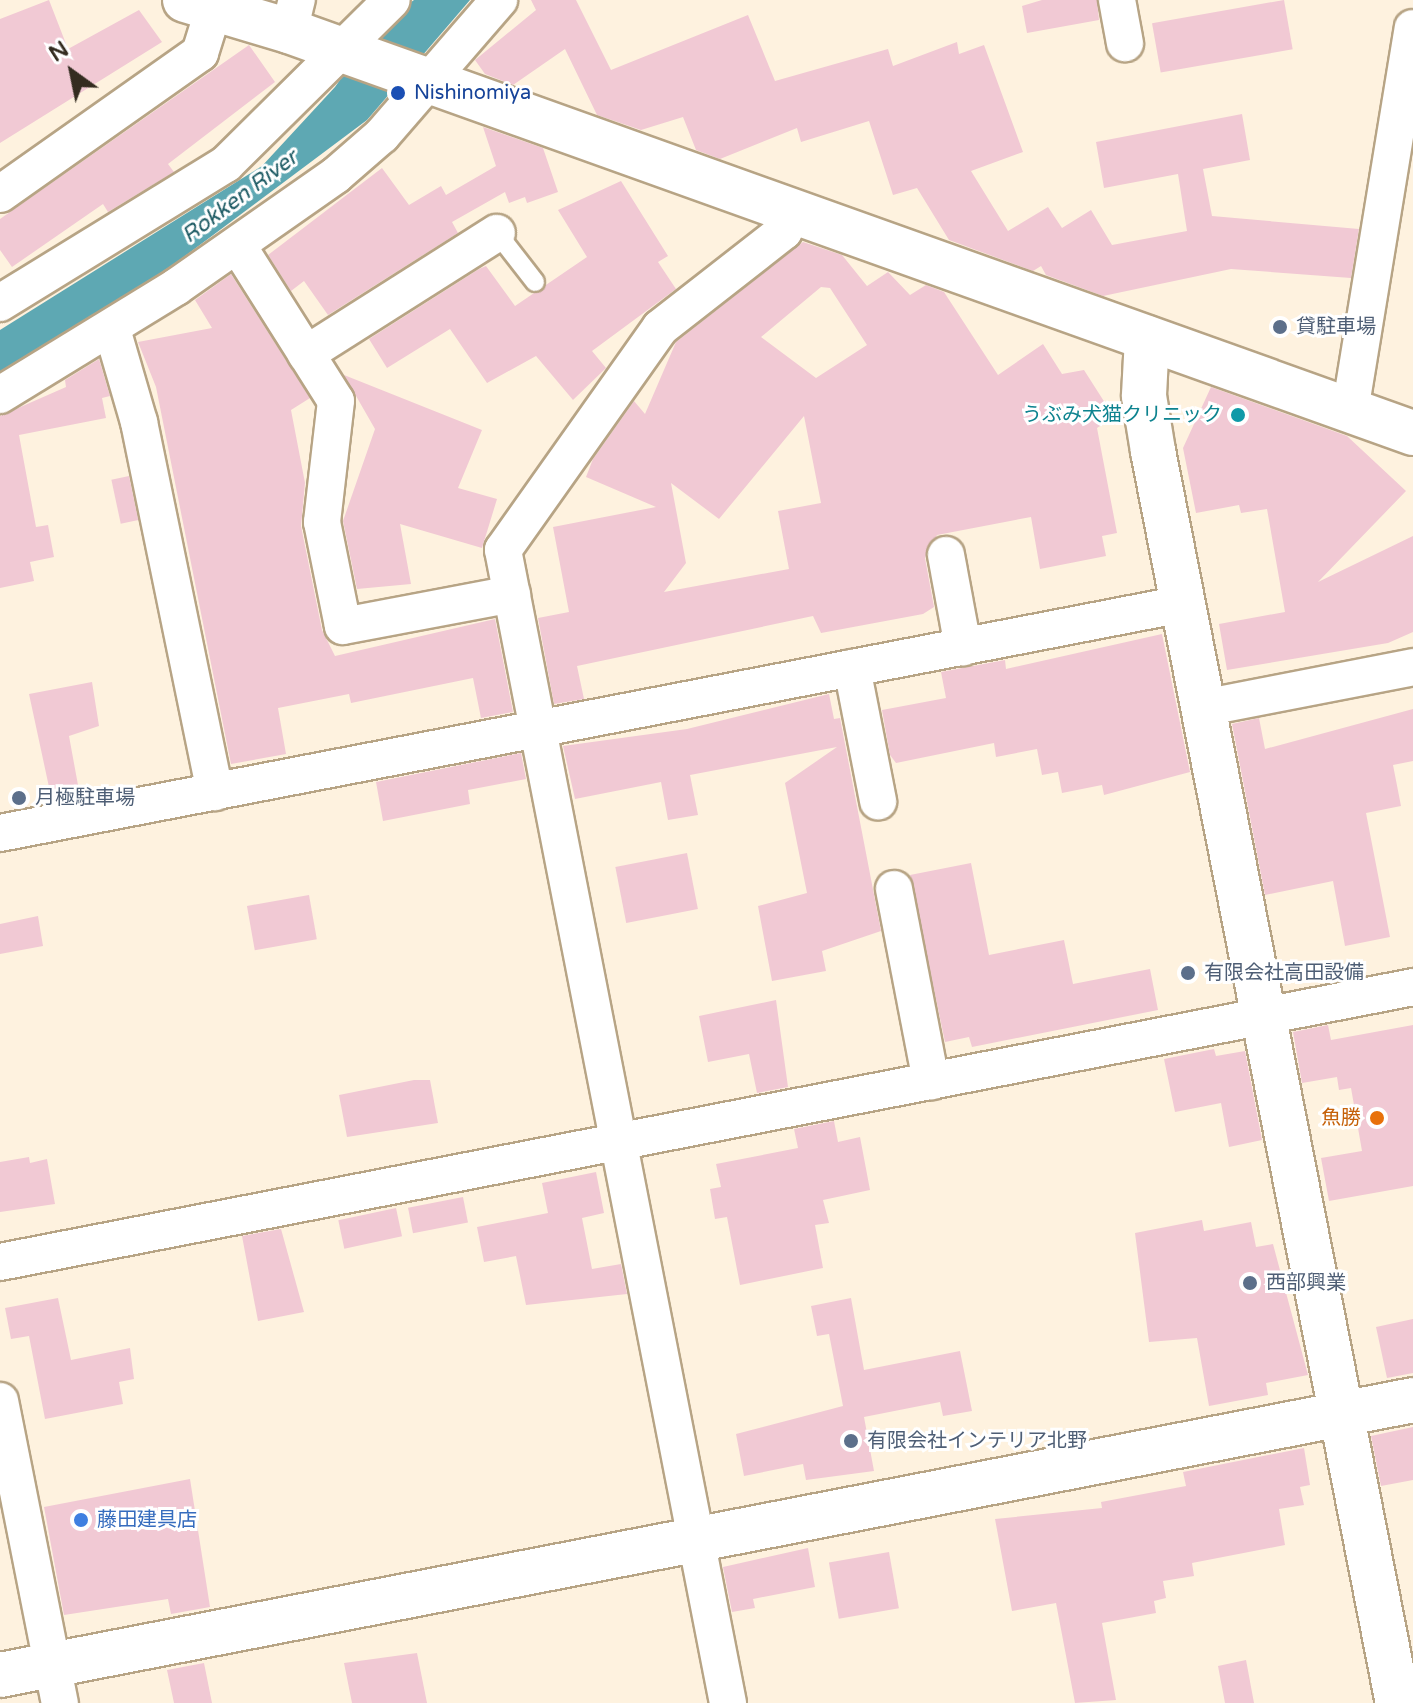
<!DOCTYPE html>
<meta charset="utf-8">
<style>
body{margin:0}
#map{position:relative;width:1413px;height:1703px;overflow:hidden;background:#fef2df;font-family:"Varela Round","Noto Sans JP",sans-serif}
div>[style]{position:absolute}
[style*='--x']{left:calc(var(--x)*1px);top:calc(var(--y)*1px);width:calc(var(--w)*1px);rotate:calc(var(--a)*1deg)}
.water>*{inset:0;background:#5ea8b3}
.building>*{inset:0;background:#f1c9d4;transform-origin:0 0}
.roads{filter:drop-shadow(2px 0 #b7a485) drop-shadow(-2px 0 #b7a485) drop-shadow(0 2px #b7a485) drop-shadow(0 -2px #b7a485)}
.service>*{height:18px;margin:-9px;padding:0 9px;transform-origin:9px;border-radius:9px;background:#fff}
.minor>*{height:36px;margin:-18px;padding:0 18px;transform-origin:18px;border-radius:18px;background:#fff}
.tertiary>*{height:44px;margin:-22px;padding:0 22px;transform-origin:22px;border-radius:22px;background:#fff}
.dots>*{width:22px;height:22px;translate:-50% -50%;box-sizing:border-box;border:4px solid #fff;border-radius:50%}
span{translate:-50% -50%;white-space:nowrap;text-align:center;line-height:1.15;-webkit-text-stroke:6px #fff;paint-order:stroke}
.transit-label{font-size:20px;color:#164399}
.left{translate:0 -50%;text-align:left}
.service-label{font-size:20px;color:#4e5e75}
.culture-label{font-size:20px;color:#0d838f}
.right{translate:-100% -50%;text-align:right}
.food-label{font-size:20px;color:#c56008}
.shop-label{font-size:20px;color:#366cbe}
.water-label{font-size:22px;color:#1c5a63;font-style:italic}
.north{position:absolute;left:32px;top:32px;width:80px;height:80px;-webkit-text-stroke:6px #fff;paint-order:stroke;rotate:327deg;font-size:22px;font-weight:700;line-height:32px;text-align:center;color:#342c20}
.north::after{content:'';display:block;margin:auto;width:28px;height:36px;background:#342c20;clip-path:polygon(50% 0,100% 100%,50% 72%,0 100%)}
</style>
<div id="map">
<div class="water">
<div style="clip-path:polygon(414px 0,470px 0,367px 120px,165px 271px,0 372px,0 330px,262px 166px,335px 87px,378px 26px)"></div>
</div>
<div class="building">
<div style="clip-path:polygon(49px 0,68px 49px,139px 10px,162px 42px,0 143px,0 19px)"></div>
<div style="clip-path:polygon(531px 0,576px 0,611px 70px,748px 15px,775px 81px,888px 49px,893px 66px,957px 42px,959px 54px,984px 45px,1023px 152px,971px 171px,1008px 231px,1048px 207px,1062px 228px,1091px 210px,1112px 245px,1187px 231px,1178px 174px,1104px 188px,1096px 142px,1242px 114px,1250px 160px,1203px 169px,1212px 216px,1359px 229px,1351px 278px,1231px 269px,1103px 296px,1046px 275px,1041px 266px,1033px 271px,949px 240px,917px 188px,893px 195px,869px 121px,801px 142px,797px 128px,720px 159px,696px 150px,683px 117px,641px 130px,597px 115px,565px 49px,513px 85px,485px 74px,475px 60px,536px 10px)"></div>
<div style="clip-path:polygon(1042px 0,1097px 0,1099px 20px,1027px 33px,1022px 6px)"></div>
<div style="left:1284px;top:0;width:50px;height:134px;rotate:80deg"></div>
<div style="clip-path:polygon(249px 45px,275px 82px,168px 164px,174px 172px,108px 212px,103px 204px,12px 267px,0 250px,0 219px)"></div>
<div style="clip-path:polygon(483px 127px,543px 148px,558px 192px,527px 203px,525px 197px,509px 203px,505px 192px,452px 222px,458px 233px,328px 315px,304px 281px,291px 291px,268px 255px,382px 168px,409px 205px,441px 186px,446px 195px,496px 166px)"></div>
<div style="clip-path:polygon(621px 181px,668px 256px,658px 262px,676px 289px,592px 351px,606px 368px,573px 400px,536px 356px,487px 383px,450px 329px,387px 368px,369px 339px,479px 269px,486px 266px,515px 306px,587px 257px,558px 210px)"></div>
<div style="clip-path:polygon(evenodd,803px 242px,842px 255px,867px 286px,888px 272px,910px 295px,926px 285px,944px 292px,998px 375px,1043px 344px,1062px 374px,1084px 370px,1114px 417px,1097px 428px,1117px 533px,1102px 536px,1106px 556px,1040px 569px,1031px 517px,937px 535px,925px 558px,934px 607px,923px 614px,821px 633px,813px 616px,577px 666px,584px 699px,554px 704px,538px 618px,569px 612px,553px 527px,656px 507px,586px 477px,593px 459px,634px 401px,645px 414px,676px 342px,803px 242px,821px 287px,830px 288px,867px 345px,816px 378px,761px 337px,821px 287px,803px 242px,804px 416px,821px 503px,778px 511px,789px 569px,664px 592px,686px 563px,671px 483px,719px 519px,804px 416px)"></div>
<div style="clip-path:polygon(231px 274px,310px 398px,291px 410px,305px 483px,301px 526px,322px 630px,335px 656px,495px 619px,513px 712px,481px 718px,473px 678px,351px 703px,349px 694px,278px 708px,286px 754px,231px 764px,156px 387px,138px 342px,212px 328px,195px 300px)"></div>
<div style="clip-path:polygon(99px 359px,110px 396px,102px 398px,106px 418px,19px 435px,36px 527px,48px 525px,54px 557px,30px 562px,34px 581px,0 588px,0 416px,66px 387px,65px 380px)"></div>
<div style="clip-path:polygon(344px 375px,482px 430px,458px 488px,497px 499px,482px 548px,400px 524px,411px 584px,357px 589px,343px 521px,375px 429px)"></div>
<div style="clip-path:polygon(1211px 387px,1347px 436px,1406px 491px,1318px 582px,1413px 536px,1413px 632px,1388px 643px,1227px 670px,1219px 624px,1285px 612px,1267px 509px,1241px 513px,1239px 505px,1196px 513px,1183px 448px)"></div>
<div style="left:129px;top:476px;width:45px;height:18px;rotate:78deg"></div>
<div style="clip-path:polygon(1162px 634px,1190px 772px,1104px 795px,1102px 785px,1062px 793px,1058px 772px,1042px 775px,1037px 749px,996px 757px,994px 743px,896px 763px,890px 755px,882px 710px,946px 698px,941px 672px,1005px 660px,1006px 669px)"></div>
<div style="clip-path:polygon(92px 682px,99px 726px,69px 736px,80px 796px,52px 801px,29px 694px)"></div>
<div style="clip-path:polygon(829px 694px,834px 719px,840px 718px,881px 931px,822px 951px,826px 971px,772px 981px,758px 906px,807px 893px,785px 783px,837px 747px,690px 775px,698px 815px,668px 820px,661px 782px,575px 799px,563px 746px,687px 729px)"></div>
<div style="clip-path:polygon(1413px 709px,1413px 761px,1393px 765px,1401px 806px,1366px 813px,1390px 937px,1345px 946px,1333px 881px,1265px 895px,1232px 724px,1259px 718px,1265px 749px)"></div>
<div style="clip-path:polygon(521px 753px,526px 779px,468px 790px,470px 804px,383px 821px,376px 782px)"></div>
<div style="left:687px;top:853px;width:57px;height:73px;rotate:79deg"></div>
<div style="clip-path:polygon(971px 863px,989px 955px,1064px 940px,1073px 984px,1150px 969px,1158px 1010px,972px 1047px,969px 1037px,945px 1042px,910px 875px)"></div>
<div style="left:309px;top:895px;width:45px;height:63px;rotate:80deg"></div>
<div style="clip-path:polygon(38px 916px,43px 946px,0 954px,0 924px)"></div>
<div style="clip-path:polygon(776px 1000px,788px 1087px,757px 1093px,749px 1054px,708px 1062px,699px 1016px)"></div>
<div style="clip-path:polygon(1328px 1025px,1331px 1040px,1413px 1025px,1413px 1186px,1329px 1201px,1321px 1158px,1362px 1151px,1351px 1088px,1339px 1090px,1337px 1077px,1302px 1083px,1293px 1032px)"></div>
<div style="clip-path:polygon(1214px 1049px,1216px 1056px,1245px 1051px,1262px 1140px,1229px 1147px,1221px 1103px,1175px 1112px,1164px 1059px)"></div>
<div style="clip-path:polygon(414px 1080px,430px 1080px,438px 1123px,347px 1137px,339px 1095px)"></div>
<div style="clip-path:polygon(834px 1121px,838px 1142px,860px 1137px,870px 1190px,823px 1200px,829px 1223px,815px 1225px,823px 1268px,740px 1285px,727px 1217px,715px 1219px,710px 1189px,721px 1187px,716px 1164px,798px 1148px,794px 1129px)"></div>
<div style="clip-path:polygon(29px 1157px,30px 1163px,47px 1159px,55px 1204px,0 1212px,0 1162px)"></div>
<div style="clip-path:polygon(596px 1172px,604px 1213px,582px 1218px,592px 1269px,621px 1264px,627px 1294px,526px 1305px,516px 1256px,484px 1262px,477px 1227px,548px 1213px,542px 1183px)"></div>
<div style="left:463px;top:1197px;width:26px;height:56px;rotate:79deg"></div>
<div style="left:396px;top:1208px;width:29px;height:59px;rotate:78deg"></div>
<div style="clip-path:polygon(1202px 1220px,1204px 1231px,1251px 1222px,1256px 1247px,1273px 1244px,1308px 1375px,1266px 1383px,1268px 1395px,1209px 1406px,1197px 1338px,1149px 1342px,1135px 1233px)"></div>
<div style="clip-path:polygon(281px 1229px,304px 1312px,258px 1321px,242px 1236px)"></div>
<div style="clip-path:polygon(58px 1298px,71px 1360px,130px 1348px,134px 1379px,119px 1382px,123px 1404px,45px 1419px,29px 1336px,11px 1339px,5px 1308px)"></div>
<div style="clip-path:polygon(851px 1298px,864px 1370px,960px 1351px,972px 1411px,943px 1416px,940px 1402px,864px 1417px,874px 1471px,806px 1480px,803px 1464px,744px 1476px,736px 1434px,843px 1406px,829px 1334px,817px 1336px,811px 1306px)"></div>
<div style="clip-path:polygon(1413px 1319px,1413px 1373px,1387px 1378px,1376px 1327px)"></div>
<div style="clip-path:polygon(1413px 1427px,1413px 1480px,1381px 1486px,1371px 1436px)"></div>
<div style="clip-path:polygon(1304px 1448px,1310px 1485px,1300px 1487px,1304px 1505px,1279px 1509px,1285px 1545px,1192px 1563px,1194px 1576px,1163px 1581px,1166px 1598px,1154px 1601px,1156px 1613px,1102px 1623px,1116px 1700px,1075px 1703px,1056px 1603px,1012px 1611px,995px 1519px,1102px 1508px,1101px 1502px,1186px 1486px,1183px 1472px)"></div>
<div style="clip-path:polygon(190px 1479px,210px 1607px,171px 1614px,168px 1599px,64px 1615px,44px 1507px)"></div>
<div style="clip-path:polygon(808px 1548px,815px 1587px,753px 1599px,755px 1608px,732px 1612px,723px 1567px)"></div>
<div style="left:889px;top:1552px;width:57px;height:61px;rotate:80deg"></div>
<div style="clip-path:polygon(417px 1653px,427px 1703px,352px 1703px,344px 1663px)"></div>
<div style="clip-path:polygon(1246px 1660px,1254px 1703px,1225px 1703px,1218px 1666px)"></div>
<div style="clip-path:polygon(204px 1663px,212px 1703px,174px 1703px,167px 1670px)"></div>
</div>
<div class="roads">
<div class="service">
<div style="--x:497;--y:233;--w:62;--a:52.2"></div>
</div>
<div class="minor">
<div style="--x:1117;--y:0;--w:44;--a:79.5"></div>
<div style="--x:289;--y:31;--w:32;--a:-76"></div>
<div style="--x:0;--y:194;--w:245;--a:-35.2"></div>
<div style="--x:200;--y:53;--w:47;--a:-72.7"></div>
<div style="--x:238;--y:246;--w:183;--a:57.7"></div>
<div style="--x:336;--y:401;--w:122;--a:96.6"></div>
<div style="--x:322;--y:522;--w:106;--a:78.6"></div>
<div style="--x:343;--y:626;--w:172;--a:-10.7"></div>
<div style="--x:0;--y:303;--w:265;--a:-31.6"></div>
<div style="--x:226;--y:164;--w:233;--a:-44.7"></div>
<div style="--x:112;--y:329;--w:97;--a:73.8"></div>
<div style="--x:139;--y:422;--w:378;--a:78.4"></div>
<div style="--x:306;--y:354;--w:226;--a:-32.4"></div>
<div style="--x:0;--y:395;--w:206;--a:-31.5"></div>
<div style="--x:176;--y:287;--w:195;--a:-35"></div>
<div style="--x:336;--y:175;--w:61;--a:-41"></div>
<div style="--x:382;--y:135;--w:179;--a:-49.1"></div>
<div style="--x:1350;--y:411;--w:388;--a:-80.7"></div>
<div style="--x:946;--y:555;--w:94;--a:79.5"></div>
<div style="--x:852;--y:668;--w:136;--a:78.9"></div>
<div style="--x:1203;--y:708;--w:214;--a:-11"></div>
<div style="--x:0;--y:833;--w:1205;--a:-10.96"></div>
<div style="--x:894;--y:889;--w:196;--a:79.1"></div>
<div style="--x:0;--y:1262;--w:1440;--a:-11.01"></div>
<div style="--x:0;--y:1401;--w:308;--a:78.8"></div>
<div style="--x:728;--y:1703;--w:1175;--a:-101.04"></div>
<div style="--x:503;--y:550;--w:272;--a:-54.7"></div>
<div style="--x:660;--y:328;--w:157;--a:-38"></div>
<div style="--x:784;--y:231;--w:20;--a:-70"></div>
</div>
<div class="tertiary">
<div style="--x:185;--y:0;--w:109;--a:16.6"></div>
<div style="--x:289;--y:31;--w:1194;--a:19.68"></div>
<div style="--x:1147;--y:338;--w:58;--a:93"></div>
<div style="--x:1144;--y:396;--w:56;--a:80.7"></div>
<div style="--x:1153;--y:451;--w:1276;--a:78.93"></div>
<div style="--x:0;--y:1675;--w:1440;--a:-11.01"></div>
</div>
</div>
<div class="dots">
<div style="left:398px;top:93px;background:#1a4fb4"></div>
<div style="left:1280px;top:327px;background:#5c6f8a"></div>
<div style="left:1238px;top:415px;background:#0f9aa8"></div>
<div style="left:19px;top:798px;background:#5c6f8a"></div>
<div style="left:1188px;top:973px;background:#5c6f8a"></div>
<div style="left:1377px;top:1118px;background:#e8710a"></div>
<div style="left:1250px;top:1283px;background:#5c6f8a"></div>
<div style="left:851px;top:1441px;background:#5c6f8a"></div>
<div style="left:81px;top:1520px;background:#3f7fe0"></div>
</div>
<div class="transit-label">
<span class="left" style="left:414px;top:93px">Nishinomiya</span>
</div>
<div class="service-label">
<span class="left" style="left:1296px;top:327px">貸駐車場</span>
<span class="left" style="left:35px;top:798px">月極駐車場</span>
<span class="left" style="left:1204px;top:973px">有限会社高田設備</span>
<span class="left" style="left:1266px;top:1283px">西部興業</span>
<span class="left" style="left:867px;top:1441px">有限会社インテリア北野</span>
</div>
<div class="culture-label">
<span class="right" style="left:1222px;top:415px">うぶみ犬猫クリニック</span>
</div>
<div class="food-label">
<span class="right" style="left:1361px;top:1118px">魚勝</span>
</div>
<div class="shop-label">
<span class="left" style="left:97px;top:1520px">藤田建具店</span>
</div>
<div class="water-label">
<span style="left:240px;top:197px;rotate:-37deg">Rokken River</span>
</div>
<div class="north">N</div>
</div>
